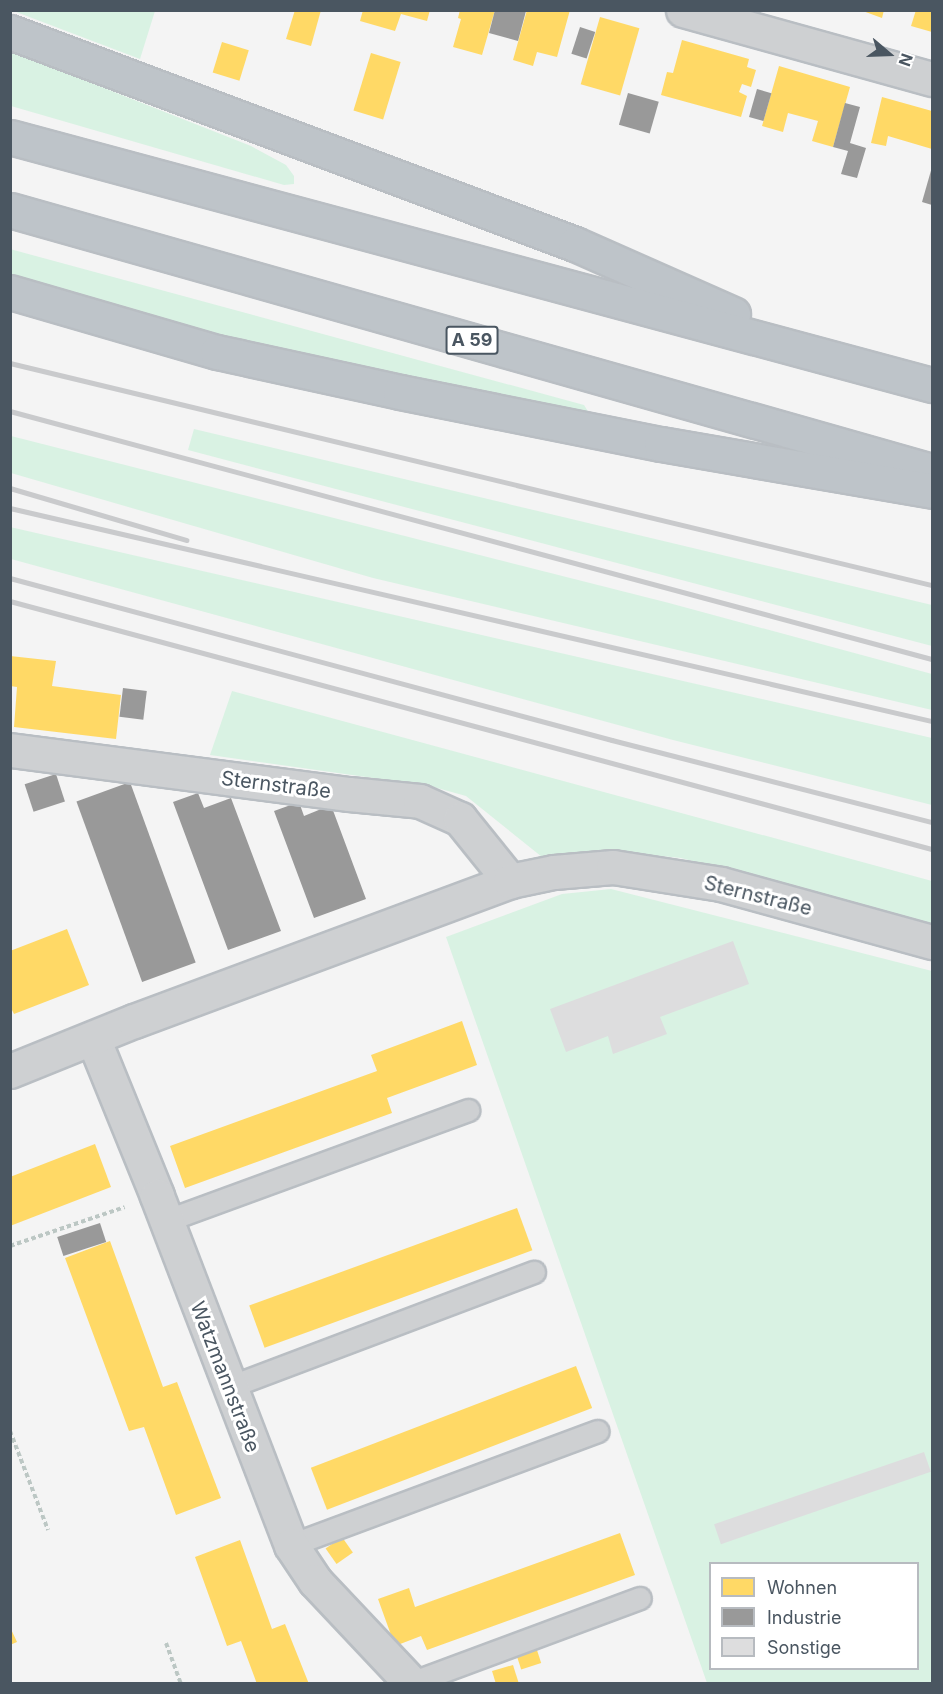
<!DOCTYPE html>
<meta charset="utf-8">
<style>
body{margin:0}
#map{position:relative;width:943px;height:1694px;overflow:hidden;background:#f4f4f4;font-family:Inter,sans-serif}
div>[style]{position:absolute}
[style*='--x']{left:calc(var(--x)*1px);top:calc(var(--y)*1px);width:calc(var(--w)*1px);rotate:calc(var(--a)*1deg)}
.green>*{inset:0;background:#d9f2e3}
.homes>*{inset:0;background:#ffd966;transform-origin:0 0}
.industry>*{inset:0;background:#999;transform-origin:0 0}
.building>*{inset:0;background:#ddddde;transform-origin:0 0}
.path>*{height:4px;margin-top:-2px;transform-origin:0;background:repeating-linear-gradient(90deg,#bcc7c4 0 4.5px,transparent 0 7.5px)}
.roads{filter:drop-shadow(2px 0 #b9bec3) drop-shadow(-2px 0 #b9bec3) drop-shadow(0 2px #b9bec3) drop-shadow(0 -2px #b9bec3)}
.lane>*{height:21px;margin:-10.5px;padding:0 10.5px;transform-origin:10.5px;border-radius:10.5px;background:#ced0d2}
.street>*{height:33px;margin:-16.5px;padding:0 16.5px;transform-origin:16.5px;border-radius:16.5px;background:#ced0d2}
.highway>*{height:33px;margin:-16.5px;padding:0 16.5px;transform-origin:16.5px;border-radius:16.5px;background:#bec4c9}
.rail>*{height:4.5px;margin:-2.25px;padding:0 2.25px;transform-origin:2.25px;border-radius:2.25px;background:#c9cacc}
span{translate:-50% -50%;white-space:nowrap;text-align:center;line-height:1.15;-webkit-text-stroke:6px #fff;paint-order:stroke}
.shield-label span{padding:2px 4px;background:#fff;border:2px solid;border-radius:4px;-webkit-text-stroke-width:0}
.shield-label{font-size:18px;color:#4a5661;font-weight:700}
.street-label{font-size:20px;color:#4a5661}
.frame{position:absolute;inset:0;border:12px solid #4a5661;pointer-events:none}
.legend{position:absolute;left:709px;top:1562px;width:210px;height:108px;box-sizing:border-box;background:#fff;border:2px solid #b7bbc0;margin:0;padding:8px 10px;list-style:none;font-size:18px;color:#4a5661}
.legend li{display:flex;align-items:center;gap:12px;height:30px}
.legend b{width:30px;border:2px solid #b7bbc0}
.north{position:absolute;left:859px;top:24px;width:60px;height:60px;-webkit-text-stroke:4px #fff;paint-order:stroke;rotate:109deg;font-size:16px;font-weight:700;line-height:24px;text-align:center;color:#4a5661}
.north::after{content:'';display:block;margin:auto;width:21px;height:27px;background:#4a5661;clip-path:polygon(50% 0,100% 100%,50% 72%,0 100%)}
</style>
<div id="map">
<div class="green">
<div style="clip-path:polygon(11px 10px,155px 10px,155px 11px,140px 59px)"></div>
<div style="clip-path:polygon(10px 51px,251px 146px,286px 165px,294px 176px,294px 184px,284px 185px,11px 106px)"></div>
<div style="clip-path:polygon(10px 249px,584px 405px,589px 413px,582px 415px,231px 339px,11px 278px)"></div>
<div style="clip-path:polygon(194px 429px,932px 605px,932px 646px,188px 450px)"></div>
<div style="clip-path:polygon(11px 436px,669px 603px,932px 674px,932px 710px,373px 578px,11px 473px)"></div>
<div style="clip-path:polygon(10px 527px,932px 738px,932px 805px,673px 740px,11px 559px)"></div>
<div style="clip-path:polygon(232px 691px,932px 881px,932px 925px,681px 858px,620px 852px,542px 857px,466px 796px,430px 786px,210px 755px)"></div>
<div style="clip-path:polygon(evenodd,611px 889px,932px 971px,932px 1683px,707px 1683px,446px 937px,562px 894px,611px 889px,710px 1564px,918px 1564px,918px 1668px,710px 1668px,710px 1564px)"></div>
</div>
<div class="homes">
<div style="clip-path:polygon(295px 10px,321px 10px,311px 46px,286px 39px)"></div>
<div style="clip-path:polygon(363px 10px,430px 10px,427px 21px,401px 14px,395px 31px,360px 21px)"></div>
<div style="clip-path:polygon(460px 10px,495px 10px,482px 55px,453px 47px,461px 19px,458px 18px)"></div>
<div style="clip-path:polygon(527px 10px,570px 10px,557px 57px,537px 52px,533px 66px,513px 60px)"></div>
<div style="clip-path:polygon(860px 10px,884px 10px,882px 18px)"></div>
<div style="clip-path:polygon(916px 10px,932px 10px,932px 32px,911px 26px)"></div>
<div style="left:600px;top:17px;width:41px;height:70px;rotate:16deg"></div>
<div style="clip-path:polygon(682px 40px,749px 59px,747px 67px,756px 70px,751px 87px,742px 84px,739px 92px,747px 96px,741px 117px,661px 95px,667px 72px,673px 73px)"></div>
<div style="left:222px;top:42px;width:28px;height:32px;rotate:17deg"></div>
<div style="left:371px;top:53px;width:31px;height:60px;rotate:17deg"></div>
<div style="clip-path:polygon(779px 66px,850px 87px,833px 147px,812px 141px,818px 121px,788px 113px,783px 132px,762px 126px)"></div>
<div style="clip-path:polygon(882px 97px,932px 111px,932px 149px,888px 136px,886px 146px,871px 143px)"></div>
<div style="clip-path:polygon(10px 656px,56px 661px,52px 686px,121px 695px,116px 739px,14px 727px,17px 687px,10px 686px)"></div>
<div style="clip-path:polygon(67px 929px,89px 985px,14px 1014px,10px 1006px,10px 951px)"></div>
<div style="clip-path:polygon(462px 1021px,477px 1065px,387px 1098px,392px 1113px,185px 1188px,170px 1146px,377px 1071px,371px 1055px)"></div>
<div style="clip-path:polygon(95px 1144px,111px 1187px,10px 1226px,10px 1177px)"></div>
<div style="left:517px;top:1208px;width:45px;height:285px;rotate:70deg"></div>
<div style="clip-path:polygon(110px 1241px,163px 1387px,177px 1382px,221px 1498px,176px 1515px,144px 1427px,129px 1431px,65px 1258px)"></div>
<div style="left:576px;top:1366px;width:45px;height:284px;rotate:69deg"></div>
<div style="clip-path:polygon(620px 1533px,635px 1575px,427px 1650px,421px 1636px,395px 1646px,378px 1599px,409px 1588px,415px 1607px)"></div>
<div style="left:342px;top:1537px;width:19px;height:20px;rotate:55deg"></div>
<div style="clip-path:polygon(240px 1540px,272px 1629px,285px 1624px,309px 1684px,257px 1684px,241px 1641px,227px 1646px,195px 1557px)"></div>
<div style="clip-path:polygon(10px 1627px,17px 1642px,10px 1645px)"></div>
<div style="left:535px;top:1644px;width:20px;height:21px;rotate:72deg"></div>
<div style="clip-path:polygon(513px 1665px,519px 1684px,496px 1684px,492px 1671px)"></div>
</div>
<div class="industry">
<div style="clip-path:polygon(495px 10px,526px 11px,518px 41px,489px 33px)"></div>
<div style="left:580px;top:27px;width:16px;height:28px;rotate:18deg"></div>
<div style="left:757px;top:89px;width:15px;height:29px;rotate:16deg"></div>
<div style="left:628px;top:93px;width:32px;height:33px;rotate:16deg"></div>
<div style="clip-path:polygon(845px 103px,860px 107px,850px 143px,866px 148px,857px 178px,841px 174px,848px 151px,833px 147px)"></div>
<div style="clip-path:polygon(932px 167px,932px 205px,922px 202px)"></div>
<div style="left:123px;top:688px;width:24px;height:29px;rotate:7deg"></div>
<div style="left:56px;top:774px;width:29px;height:33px;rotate:72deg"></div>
<div style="left:130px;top:782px;width:192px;height:57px;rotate:70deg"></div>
<div style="clip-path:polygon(198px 793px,204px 808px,231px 798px,281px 931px,228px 950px,173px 802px)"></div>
<div style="clip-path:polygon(299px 802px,304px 816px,331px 805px,366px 899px,314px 918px,274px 811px)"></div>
<div style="left:100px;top:1223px;width:20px;height:45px;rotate:72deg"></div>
</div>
<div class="building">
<div style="clip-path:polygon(733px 941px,749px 984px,660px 1017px,667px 1034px,613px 1054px,608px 1036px,566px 1052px,550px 1009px)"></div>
<div style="left:924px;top:1452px;width:21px;height:222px;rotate:71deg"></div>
</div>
<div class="path">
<div style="--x:10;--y:1246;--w:121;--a:-18.7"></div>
<div style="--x:10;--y:1431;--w:106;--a:69"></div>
<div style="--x:166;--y:1643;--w:44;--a:69.9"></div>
</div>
<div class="roads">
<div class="lane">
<div style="--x:165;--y:1221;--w:323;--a:-20.1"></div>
<div style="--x:229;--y:1387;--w:326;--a:-20.7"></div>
<div style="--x:291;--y:1545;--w:327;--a:-20.4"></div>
<div style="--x:411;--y:1683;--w:244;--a:-20.4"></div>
</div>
<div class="street">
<div style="--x:683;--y:10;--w:258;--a:15.5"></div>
<div style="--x:10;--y:750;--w:342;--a:7.4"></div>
<div style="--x:349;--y:794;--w:71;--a:5.6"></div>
<div style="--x:420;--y:801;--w:44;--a:24.2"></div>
<div style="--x:460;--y:819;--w:80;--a:51.1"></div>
<div style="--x:93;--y:1038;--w:170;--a:67.9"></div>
<div style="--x:157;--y:1196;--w:374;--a:69"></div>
<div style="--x:291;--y:1545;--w:43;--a:56.3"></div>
<div style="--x:315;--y:1581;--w:141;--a:46.7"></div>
<div style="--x:10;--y:1071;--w:134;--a:-22"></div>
<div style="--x:134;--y:1021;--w:401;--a:-20.4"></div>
<div style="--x:510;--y:881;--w:45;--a:-11.6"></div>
<div style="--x:554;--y:872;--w:59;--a:-4.8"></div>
<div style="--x:613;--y:867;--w:109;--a:8.9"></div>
<div style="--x:721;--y:884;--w:219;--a:15.4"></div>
</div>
<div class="highway">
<div style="--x:10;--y:32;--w:603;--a:20.57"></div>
<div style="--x:575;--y:244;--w:173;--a:23.9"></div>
<div style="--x:10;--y:137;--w:955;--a:15.06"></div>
<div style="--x:10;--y:210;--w:958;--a:15.81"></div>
<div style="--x:10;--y:292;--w:216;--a:16.2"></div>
<div style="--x:217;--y:352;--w:187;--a:12.3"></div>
<div style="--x:400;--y:392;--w:266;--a:11.3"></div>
<div style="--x:661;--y:444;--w:275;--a:9.8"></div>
</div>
</div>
<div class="rail">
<div style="--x:10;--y:363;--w:948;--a:13.54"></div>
<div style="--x:10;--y:411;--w:955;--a:15.06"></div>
<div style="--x:10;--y:488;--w:184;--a:16.4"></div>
<div style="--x:10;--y:508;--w:946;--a:13.01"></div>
<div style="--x:10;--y:578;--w:623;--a:15.06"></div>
<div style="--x:612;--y:740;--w:330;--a:14.4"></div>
<div style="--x:10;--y:601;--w:955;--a:15.06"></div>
</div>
<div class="shield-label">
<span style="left:472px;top:340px">A 59</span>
</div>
<div class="street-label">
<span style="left:276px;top:785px;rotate:7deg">Sternstraße</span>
<span style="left:758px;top:896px;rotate:14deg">Sternstraße</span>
<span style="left:225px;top:1377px;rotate:69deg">Watzmannstraße</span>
</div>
<div class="frame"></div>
<ul class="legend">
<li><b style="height:16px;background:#ffd966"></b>Wohnen</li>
<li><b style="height:16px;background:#999"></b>Industrie</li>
<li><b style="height:16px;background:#ddddde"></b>Sonstige</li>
</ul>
<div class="north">N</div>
</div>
